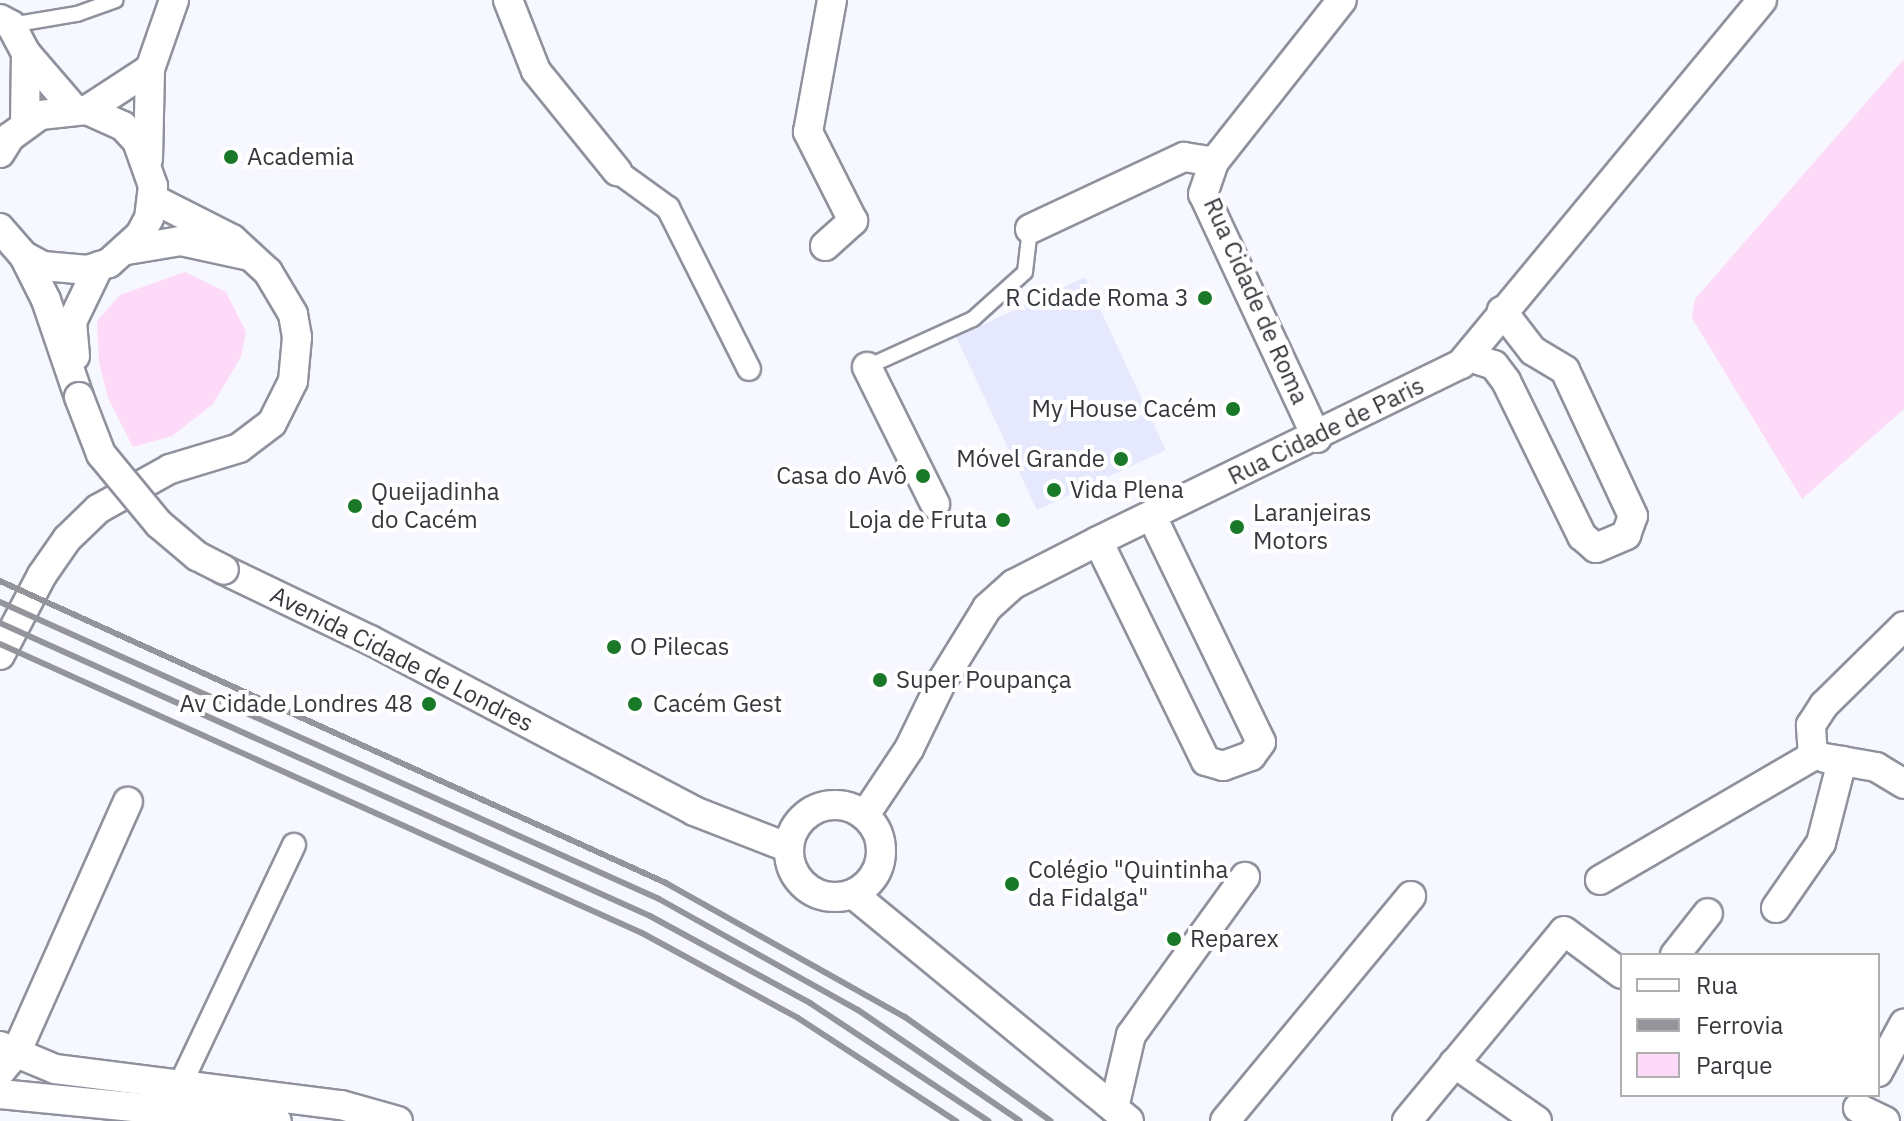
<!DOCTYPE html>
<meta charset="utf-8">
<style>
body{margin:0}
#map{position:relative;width:1904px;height:1121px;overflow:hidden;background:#f6f7ff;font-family:"IBM Plex Sans",sans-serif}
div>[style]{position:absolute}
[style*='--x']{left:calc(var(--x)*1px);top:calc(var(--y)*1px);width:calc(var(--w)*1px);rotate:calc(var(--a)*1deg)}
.built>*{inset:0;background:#e6e9fe;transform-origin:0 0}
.green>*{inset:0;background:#fedaf9}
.roads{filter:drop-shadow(2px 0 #8f919d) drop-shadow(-2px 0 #8f919d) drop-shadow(0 2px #8f919d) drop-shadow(0 -2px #8f919d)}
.service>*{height:14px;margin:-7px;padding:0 7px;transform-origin:7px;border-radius:7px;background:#fff}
.pedestrian>*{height:22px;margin:-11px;padding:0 11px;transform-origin:11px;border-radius:11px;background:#fff}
.minor>*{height:28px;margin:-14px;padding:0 14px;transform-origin:14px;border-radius:14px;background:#fff}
.minor>.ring{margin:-14px;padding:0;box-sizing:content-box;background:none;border:28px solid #fff;border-radius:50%}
.rail>*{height:6px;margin:-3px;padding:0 3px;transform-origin:3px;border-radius:3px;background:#94959b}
.bridges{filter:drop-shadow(2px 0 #8f919d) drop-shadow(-2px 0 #8f919d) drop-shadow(0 2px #8f919d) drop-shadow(0 -2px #8f919d)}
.minor-bridge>*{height:28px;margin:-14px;padding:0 14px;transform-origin:14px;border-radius:14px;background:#fff}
.dots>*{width:22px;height:22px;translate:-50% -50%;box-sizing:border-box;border:4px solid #fff;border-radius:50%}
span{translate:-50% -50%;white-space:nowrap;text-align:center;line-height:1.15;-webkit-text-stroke:8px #fff;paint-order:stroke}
.poi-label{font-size:24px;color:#37383d}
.left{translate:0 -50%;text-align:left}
.right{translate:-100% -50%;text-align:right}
.street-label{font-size:24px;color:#37383d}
.legend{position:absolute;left:1620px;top:953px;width:260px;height:144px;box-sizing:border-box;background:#fff;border:2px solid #afafb1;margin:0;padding:10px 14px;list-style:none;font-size:24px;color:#37383d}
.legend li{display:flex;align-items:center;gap:16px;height:40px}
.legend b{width:40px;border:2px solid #afafb1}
</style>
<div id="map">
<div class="built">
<div style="left:1085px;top:277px;width:191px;height:142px;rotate:65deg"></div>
</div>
<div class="green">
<div style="clip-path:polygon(1904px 59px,1904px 409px,1802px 499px,1692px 318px,1695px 299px)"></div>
<div style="clip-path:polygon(185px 272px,226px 292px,246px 332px,241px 357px,213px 404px,172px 436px,133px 447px,108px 398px,99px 362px,97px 321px,120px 295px)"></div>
</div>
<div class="roads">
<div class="service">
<div style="--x:11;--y:25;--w:67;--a:-9.5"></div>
<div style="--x:77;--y:14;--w:41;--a:-19.7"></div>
<div style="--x:867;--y:367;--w:116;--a:-24.4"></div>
<div style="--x:973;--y:319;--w:70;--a:-42.1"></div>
<div style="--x:1025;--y:272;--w:43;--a:-83.4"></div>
</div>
<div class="pedestrian">
<div style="--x:617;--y:171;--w:63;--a:36"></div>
<div style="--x:668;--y:208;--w:180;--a:63.3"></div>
<div style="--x:179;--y:1087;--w:268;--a:-64.6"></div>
</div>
<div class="minor">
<div style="--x:508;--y:0;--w:76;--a:68.5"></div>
<div style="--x:536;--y:71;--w:129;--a:51"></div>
<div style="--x:0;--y:19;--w:13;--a:29"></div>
<div style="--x:11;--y:25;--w:32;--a:62"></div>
<div style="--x:26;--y:53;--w:74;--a:49.4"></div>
<div style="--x:87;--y:110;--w:75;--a:-33.1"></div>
<div style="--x:25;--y:124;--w:71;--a:-89.2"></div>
<div style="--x:0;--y:153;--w:19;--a:-58"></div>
<div style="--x:10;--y:137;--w:37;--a:-36"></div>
<div style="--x:40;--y:115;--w:47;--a:-6.1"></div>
<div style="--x:87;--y:110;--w:39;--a:24"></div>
<div style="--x:123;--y:126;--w:21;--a:47"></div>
<div style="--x:137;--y:141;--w:48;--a:70.4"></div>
<div style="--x:153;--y:186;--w:32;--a:97"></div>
<div style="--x:149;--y:218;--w:19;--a:118"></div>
<div style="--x:140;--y:235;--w:42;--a:137.9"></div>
<div style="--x:109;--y:263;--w:22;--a:162"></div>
<div style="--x:88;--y:270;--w:45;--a:-174.9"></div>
<div style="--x:43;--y:266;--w:21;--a:-152"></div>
<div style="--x:24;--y:256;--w:37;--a:-131"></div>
<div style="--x:148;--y:159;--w:90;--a:-88.7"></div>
<div style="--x:150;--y:69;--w:73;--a:-70.8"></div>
<div style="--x:1030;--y:229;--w:170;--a:-25.1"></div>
<div style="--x:1184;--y:157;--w:30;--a:9"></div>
<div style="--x:825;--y:246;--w:38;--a:-42"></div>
<div style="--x:853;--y:221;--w:100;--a:-116.8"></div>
<div style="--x:808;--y:132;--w:134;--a:-79.7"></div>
<div style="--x:127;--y:250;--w:55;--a:-9.5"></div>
<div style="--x:181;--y:241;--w:66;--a:12.3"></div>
<div style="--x:24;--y:256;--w:49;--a:63.4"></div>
<div style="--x:46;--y:300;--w:102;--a:71.2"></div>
<div style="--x:75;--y:356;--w:34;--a:-95"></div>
<div style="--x:72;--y:322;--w:62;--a:-64.3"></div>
<div style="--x:1469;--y:357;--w:26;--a:18"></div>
<div style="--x:1494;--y:365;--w:20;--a:53"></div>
<div style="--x:1506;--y:381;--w:173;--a:63.9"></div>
<div style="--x:1582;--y:536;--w:18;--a:41"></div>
<div style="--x:1596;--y:548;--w:33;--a:-23"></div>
<div style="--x:1626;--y:535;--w:20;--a:-70"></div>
<div style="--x:1633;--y:516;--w:161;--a:-115"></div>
<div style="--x:1565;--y:370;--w:37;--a:-149"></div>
<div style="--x:1533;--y:351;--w:51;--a:-127.8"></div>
<div style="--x:867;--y:367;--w:153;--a:63.6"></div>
<div style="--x:1317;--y:438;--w:269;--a:-115"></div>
<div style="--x:1203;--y:194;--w:34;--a:-71"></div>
<div style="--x:1214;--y:162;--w:206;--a:-51.7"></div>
<div style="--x:1098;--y:541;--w:245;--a:63.9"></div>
<div style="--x:1206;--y:761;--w:18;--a:16"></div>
<div style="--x:1223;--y:766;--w:30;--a:-20"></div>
<div style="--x:1251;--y:756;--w:17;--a:-54"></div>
<div style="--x:1261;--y:742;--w:250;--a:-115.8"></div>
<div style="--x:224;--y:570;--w:162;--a:25.6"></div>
<div style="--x:370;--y:640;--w:366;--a:27.8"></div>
<div style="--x:694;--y:811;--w:102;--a:21.3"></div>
<div style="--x:0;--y:655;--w:90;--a:-62.3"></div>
<div style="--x:42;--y:575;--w:44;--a:-55.2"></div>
<div style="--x:67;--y:539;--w:43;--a:-44.1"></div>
<div style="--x:98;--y:509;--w:82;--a:-29.1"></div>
<div style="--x:170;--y:469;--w:72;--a:-16.9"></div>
<div style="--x:239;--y:448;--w:41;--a:-37.1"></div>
<div style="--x:272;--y:423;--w:47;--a:-63.4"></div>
<div style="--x:293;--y:381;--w:44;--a:-84.8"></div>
<div style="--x:297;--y:337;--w:23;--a:-100"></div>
<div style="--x:293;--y:314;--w:49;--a:-120.8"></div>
<div style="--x:268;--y:272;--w:49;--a:-137.5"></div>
<div style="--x:232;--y:239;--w:89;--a:-153.1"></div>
<div style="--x:1825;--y:758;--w:52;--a:10"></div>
<div style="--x:1876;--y:767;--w:33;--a:31"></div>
<div class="ring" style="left:789px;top:805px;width:64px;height:64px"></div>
<div style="--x:865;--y:815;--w:79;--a:-56.3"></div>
<div style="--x:909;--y:749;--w:76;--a:-64.1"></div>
<div style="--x:942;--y:681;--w:86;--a:-58.3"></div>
<div style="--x:987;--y:608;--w:36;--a:-42"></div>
<div style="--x:1014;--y:584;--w:94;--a:-27.1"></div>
<div style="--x:1098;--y:541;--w:404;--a:-26"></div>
<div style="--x:1461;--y:364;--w:472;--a:-50.4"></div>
<div style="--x:1600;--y:880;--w:246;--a:-30.2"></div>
<div style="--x:1813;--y:756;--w:31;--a:-94"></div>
<div style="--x:1811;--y:725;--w:24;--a:-57"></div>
<div style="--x:1824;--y:705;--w:112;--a:-44.6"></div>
<div style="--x:853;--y:894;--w:357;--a:39.4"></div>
<div style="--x:1776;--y:908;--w:79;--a:-55.3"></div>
<div style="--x:1821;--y:843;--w:85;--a:-75.6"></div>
<div style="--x:1675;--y:955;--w:53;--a:-51.8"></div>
<div style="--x:0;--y:1046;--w:60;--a:22.7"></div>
<div style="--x:55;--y:1069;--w:288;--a:7.2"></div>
<div style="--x:341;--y:1105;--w:59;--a:15.7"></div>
<div style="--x:1454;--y:1063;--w:101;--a:34.9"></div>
<div style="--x:0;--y:1072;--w:25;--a:-50"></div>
<div style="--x:16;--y:1053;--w:275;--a:-66"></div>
<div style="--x:1878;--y:1072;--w:55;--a:-61.6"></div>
<div style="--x:0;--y:1094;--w:278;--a:5.6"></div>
<div style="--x:1114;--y:1108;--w:75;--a:-76.9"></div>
<div style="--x:1131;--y:1035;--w:195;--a:-54.2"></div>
<div style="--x:1858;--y:1108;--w:30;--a:26"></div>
<div style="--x:1225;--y:1121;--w:292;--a:-50.4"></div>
<div style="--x:1407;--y:1121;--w:246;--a:-50.4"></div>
<div style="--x:1564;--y:931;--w:72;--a:36.6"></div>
</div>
</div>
<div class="rail">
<div style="--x:0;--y:581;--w:731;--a:24.39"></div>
<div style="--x:666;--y:883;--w:274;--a:29.3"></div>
<div style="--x:905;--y:1017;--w:179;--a:35.5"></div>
<div style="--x:0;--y:602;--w:723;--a:24.26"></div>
<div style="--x:659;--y:899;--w:228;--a:29.2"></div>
<div style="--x:858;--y:1010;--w:196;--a:34.4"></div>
<div style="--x:0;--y:623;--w:713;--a:24.26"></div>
<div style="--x:650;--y:916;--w:182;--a:28.5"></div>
<div style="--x:810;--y:1003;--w:214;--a:33.5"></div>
<div style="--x:0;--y:644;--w:704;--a:24.24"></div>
<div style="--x:642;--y:933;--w:178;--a:28.6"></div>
<div style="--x:798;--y:1018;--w:189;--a:33.1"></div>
</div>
<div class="bridges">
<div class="minor-bridge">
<div style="--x:79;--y:397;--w:61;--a:68.9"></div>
<div style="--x:101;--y:454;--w:91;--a:50.4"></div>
<div style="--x:159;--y:524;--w:50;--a:40.1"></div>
<div style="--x:197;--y:556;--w:30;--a:27"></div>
</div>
</div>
<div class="dots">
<div style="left:231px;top:157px;background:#197929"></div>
<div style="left:1205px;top:298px;background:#197929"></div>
<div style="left:1233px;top:409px;background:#197929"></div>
<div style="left:1121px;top:459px;background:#197929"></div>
<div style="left:923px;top:476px;background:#197929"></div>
<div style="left:1054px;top:490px;background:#197929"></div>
<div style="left:355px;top:506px;background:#197929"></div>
<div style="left:1003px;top:520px;background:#197929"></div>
<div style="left:1237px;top:527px;background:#197929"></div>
<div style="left:614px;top:647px;background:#197929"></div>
<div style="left:880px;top:680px;background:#197929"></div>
<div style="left:429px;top:704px;background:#197929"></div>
<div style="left:635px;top:704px;background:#197929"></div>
<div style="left:1012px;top:884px;background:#197929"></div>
<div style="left:1174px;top:939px;background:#197929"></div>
</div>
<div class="poi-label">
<span class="left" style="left:247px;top:157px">Academia</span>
<span class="right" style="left:1189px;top:298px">R Cidade Roma 3</span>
<span class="right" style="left:1217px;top:409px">My House Cacém</span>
<span class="right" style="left:1105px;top:459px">Móvel Grande</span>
<span class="right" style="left:907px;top:476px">Casa do Avô</span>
<span class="left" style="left:1070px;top:490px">Vida Plena</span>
<span class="left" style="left:371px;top:506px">Queijadinha<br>do Cacém</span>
<span class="left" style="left:1253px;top:527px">Laranjeiras<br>Motors</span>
<span class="right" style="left:987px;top:520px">Loja de Fruta</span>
<span class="left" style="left:630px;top:647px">O Pilecas</span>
<span class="left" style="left:896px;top:680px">Super Poupança</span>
<span class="right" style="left:413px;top:704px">Av Cidade Londres 48</span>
<span class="left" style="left:653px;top:704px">Cacém Gest</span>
<span class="left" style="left:1028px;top:884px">Colégio "Quintinha<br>da Fidalga"</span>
<span class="left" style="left:1190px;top:939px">Reparex</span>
</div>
<div class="street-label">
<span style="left:1256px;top:301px;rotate:66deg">Rua Cidade de Roma</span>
<span style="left:1326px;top:431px;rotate:-26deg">Rua Cidade de Paris</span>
<span style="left:402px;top:659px;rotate:27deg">Avenida Cidade de Londres</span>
</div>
<ul class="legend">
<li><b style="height:10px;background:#fff"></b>Rua</li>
<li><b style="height:10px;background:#94959b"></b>Ferrovia</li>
<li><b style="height:22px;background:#fedaf9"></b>Parque</li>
</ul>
</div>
